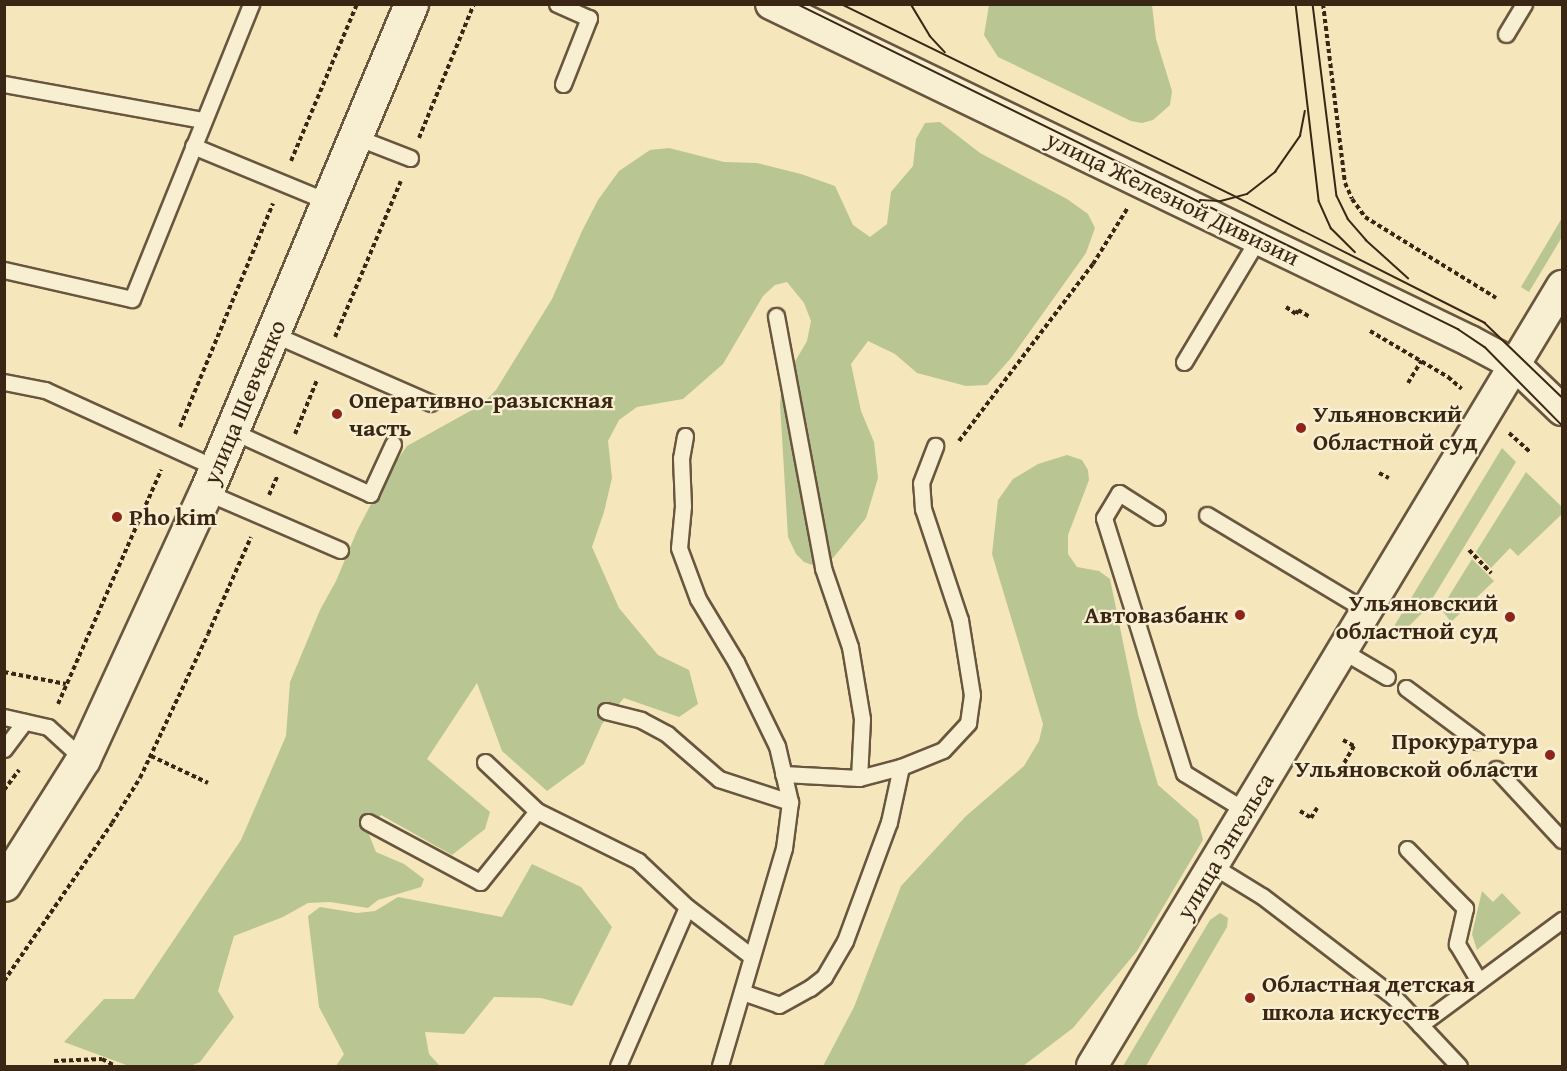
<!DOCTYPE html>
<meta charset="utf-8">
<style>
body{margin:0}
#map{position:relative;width:1567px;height:1071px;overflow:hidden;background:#f5e6bc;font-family:"Gentium Book Plus",serif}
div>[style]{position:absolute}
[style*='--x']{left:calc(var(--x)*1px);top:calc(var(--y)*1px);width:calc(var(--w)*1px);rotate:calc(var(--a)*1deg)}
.green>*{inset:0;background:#b9c693}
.path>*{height:4px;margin-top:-2px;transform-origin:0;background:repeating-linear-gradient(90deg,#392614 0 4.5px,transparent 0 7.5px)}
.roads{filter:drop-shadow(2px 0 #68563e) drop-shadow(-2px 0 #68563e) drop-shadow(0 2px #68563e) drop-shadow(0 -2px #68563e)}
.service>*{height:15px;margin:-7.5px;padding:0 7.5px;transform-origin:7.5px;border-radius:7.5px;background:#f8efd3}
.minor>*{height:30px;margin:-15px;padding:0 15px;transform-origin:15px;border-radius:15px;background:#f8efd3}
.tertiary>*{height:33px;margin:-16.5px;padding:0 16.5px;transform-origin:16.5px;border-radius:16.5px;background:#f8efd3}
.tram>*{height:1.5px;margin:-0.75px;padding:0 0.75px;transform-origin:0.75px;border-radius:0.75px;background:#392614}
.dots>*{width:16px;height:16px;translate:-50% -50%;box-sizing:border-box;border:3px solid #f8efd3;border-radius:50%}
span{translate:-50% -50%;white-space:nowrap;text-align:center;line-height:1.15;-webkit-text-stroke:4.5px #f8efd3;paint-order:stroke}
.street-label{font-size:24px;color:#392614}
.poi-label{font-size:24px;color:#392614;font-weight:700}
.left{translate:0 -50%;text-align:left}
.right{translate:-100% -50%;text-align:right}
.frame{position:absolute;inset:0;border:6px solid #392614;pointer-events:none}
</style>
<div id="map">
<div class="green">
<div style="clip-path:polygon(989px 5px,1152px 5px,1156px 39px,1172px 91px,1170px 105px,1153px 120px,1142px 123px,1131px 121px,998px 57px,984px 35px)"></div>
<div style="clip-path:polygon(940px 122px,980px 153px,1067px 199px,1088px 214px,1095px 228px,1086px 253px,1011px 358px,987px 385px,966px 386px,917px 373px,895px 354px,868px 341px,851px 364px,861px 411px,874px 442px,878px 478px,866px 518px,833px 558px,815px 566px,804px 562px,796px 554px,788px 537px,780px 404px,782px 384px,807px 341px,811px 321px,804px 303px,787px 282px,775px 285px,763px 296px,723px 364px,683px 399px,637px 407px,619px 420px,608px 441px,612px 478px,604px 512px,592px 547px,619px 608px,658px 655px,689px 670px,698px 704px,679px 717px,624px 698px,602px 724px,584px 764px,547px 791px,502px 751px,477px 683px,427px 759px,490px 812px,485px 829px,452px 855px,381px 815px,368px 832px,376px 852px,404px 864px,424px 879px,421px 887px,378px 900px,368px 908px,330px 902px,308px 903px,283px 917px,234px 936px,218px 991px,234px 1017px,200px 1062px,190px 1066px,129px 1066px,64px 1042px,104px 999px,134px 999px,241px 840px,286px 736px,290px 682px,320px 610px,336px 581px,357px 531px,385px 477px,407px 446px,481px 405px,496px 390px,552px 299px,582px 231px,598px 200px,619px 171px,650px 150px,669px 148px,724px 162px,757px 163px,801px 174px,835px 186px,853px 225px,870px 237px,887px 224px,891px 192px,913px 166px,916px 139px,925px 123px)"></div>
<div style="clip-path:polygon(1562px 218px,1562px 237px,1529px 292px,1521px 287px)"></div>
<div style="clip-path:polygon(1502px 448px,1516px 462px,1426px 609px,1400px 635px,1393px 628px)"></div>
<div style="clip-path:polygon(1067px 455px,1082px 460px,1088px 470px,1089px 480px,1068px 535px,1068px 554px,1077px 567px,1099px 571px,1110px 579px,1138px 715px,1158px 785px,1198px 820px,1203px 840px,1137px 951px,1073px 1028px,1023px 1066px,823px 1066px,854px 1007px,901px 886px,966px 816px,1024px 766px,1039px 741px,1043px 724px,992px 554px,998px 500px,1013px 479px,1038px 464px)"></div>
<div style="clip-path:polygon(1526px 472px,1562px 507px,1562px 514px,1518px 556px,1510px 548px,1491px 568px,1476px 552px)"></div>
<div style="clip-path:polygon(1472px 559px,1494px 581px,1451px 622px,1441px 609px)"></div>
<div style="clip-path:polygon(532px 864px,581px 887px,612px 927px,572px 1006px,541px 998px,494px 997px,464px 1034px,425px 1032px,429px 1054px,440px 1066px,336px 1066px,344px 1054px,319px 1007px,308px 916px,320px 907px,357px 913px,375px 911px,398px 897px,502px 917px)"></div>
<div style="clip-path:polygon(1482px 891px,1493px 902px,1502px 893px,1521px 913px,1477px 950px,1472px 934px)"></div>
<div style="clip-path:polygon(1220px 913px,1228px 918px,1227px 927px,1146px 1066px,1123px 1066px,1210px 920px)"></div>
</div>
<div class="path">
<div style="--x:1323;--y:4;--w:180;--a:83"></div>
<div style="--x:1345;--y:183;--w:17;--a:66"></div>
<div style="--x:1352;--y:199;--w:22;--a:54"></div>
<div style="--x:1365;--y:217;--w:154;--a:31.7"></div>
<div style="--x:419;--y:138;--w:145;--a:-67.7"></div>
<div style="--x:291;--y:161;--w:170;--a:-67.2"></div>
<div style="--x:1286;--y:307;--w:12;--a:35"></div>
<div style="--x:1296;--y:314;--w:4;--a:-63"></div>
<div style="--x:1298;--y:310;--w:14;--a:30"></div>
<div style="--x:1370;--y:331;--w:91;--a:30.5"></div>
<div style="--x:1448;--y:377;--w:18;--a:41"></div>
<div style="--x:335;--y:337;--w:169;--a:-67.1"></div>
<div style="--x:1408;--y:383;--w:26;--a:-59"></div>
<div style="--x:180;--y:427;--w:242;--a:-67.4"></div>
<div style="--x:1509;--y:433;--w:28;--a:42"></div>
<div style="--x:295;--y:434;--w:58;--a:-67.8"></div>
<div style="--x:959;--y:441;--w:222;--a:-52.9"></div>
<div style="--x:1093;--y:264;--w:65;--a:-58.3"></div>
<div style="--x:1379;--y:473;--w:11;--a:27"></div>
<div style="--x:269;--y:495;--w:20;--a:-66"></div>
<div style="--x:1469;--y:550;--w:32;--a:46"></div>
<div style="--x:4;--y:672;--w:63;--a:11"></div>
<div style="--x:58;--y:704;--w:256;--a:-66.2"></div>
<div style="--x:1343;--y:740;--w:13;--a:29"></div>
<div style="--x:1354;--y:746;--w:22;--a:120"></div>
<div style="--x:151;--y:756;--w:63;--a:25.3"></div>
<div style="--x:4;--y:790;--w:25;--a:-53"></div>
<div style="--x:1300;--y:811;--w:13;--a:32"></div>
<div style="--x:1311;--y:818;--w:12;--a:-59"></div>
<div style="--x:4;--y:981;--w:191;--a:-55.6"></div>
<div style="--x:112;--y:823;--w:53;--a:-58.1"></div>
<div style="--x:140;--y:778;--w:159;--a:-64.7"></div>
<div style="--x:208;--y:634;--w:106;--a:-66.1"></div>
<div style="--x:54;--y:1061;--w:48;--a:-2.4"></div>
<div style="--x:102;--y:1059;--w:15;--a:28"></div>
</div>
<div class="roads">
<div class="service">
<div style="--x:557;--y:4;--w:35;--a:24"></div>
<div style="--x:589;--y:18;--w:71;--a:111.5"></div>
<div style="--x:1506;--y:34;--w:35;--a:-59"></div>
<div style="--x:4;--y:84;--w:202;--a:10.3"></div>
<div style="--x:356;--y:137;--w:58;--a:21.3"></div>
<div style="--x:193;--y:146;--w:147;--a:22.4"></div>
<div style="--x:4;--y:270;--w:131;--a:12.8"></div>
<div style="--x:132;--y:299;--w:318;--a:-68"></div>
<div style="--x:776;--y:316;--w:256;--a:79.4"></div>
<div style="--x:823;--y:568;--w:83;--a:71.1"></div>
<div style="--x:850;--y:647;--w:73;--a:80.5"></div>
<div style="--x:862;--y:719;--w:59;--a:92.9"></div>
<div style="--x:273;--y:334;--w:172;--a:23.6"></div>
<div style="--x:1184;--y:362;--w:144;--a:-59"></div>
<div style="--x:4;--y:382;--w:42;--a:11"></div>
<div style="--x:45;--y:390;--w:188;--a:24.5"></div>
<div style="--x:232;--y:431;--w:152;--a:24.5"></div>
<div style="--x:370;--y:494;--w:55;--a:-65.3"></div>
<div style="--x:685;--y:436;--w:22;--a:100"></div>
<div style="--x:681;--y:458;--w:48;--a:87.6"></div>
<div style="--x:683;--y:506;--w:42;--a:95.4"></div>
<div style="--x:679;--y:548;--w:54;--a:69.6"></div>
<div style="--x:698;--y:599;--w:74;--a:58.9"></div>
<div style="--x:736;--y:662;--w:93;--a:64"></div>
<div style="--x:777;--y:746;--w:57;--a:76.9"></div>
<div style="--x:790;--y:802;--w:46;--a:97.4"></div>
<div style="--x:784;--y:848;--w:227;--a:106.4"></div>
<div style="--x:206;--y:492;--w:146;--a:23.4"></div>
<div style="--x:1207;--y:515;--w:187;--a:31"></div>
<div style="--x:1157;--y:517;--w:45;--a:-147.7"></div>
<div style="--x:1119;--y:493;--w:29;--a:121"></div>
<div style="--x:1104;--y:518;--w:267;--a:72.6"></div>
<div style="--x:1184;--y:773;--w:73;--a:31.5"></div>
<div style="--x:1343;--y:651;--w:51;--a:30.6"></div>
<div style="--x:1406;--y:688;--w:89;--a:36.7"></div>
<div style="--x:606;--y:711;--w:36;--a:14"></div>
<div style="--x:641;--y:720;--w:30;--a:28"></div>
<div style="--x:667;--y:734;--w:69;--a:40.9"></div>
<div style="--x:719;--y:779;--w:75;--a:17.9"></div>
<div style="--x:4;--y:717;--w:45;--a:12.8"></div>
<div style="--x:48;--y:727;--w:47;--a:42.4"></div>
<div style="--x:4;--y:749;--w:34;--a:-53"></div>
<div style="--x:485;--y:762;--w:71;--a:43.3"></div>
<div style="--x:537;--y:811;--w:113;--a:26.3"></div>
<div style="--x:638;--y:861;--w:67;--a:43.2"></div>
<div style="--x:687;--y:907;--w:81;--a:37.4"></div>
<div style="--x:1496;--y:769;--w:97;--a:47.1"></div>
<div style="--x:783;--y:774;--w:76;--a:3"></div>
<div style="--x:859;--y:778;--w:43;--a:-14.7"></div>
<div style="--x:901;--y:767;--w:45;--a:-22"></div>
<div style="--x:943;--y:750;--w:37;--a:-47"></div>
<div style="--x:968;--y:723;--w:28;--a:-82"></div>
<div style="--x:972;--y:695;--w:76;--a:-99.1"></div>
<div style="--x:960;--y:620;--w:117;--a:-108.4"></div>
<div style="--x:923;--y:509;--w:26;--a:-94"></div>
<div style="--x:921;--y:483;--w:40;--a:-69"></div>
<div style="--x:368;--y:822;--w:127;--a:28.2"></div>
<div style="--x:480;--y:882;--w:91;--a:-51.2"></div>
<div style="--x:1407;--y:849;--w:83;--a:45.5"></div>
<div style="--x:1465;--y:908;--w:37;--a:103"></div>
<div style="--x:1457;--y:944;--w:43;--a:59.3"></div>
<div style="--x:1213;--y:866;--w:57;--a:31.5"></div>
<div style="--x:1262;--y:896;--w:165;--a:37.4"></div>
<div style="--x:1393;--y:996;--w:96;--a:46.7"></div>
<div style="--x:742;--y:992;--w:39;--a:19"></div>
<div style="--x:779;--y:1005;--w:35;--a:-29"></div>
<div style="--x:810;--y:988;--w:18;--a:-38"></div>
<div style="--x:824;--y:977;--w:42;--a:-59.7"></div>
<div style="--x:845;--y:941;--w:127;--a:-69.7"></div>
<div style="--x:889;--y:822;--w:56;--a:-77.7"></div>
<div style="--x:1420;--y:1025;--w:177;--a:-36.5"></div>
<div style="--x:618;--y:1066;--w:173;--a:-66.5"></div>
</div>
<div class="minor">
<div style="--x:771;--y:4;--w:776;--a:25.74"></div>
<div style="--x:1470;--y:341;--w:51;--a:28.1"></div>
<div style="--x:1515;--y:365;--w:65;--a:43.8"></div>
<div style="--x:1092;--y:1066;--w:911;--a:-58.93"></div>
</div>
<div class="tertiary">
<div style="--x:4;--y:884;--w:148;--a:-57.7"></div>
<div style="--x:83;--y:759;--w:294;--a:-65.3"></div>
<div style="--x:206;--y:492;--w:529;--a:-67.21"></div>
</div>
</div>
<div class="tram">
<div style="--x:797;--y:4;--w:737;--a:26.18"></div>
<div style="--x:1458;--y:329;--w:32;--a:34"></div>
<div style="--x:1485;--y:347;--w:110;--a:45.4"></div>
<div style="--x:841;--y:4;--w:440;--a:26"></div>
<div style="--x:1236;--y:197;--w:279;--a:26.8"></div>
<div style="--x:1485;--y:323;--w:107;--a:43.9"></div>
<div style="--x:911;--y:4;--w:37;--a:59"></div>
<div style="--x:930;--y:36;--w:22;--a:47"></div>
<div style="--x:1296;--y:4;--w:198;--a:83.3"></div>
<div style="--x:1319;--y:201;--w:30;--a:66"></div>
<div style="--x:1331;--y:228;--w:34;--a:45"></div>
<div style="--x:1313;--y:4;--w:193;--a:82.9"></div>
<div style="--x:1337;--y:196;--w:25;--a:64"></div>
<div style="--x:1348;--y:219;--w:28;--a:49"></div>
<div style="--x:1366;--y:240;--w:57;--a:42.1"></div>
<div style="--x:1200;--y:200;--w:21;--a:3"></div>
<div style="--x:1221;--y:201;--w:27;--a:-15"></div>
<div style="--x:1247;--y:194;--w:36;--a:-38"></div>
<div style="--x:1275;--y:172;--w:44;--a:-55.2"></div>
<div style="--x:1300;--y:136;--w:25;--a:-79"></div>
</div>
<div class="dots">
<div style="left:337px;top:414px;background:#8f2418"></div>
<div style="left:1301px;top:428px;background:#8f2418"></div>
<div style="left:117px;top:517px;background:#8f2418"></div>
<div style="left:1240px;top:615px;background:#8f2418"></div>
<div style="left:1510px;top:617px;background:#8f2418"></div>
<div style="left:1550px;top:755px;background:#8f2418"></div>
<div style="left:1250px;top:998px;background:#8f2418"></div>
</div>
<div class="street-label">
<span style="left:1173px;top:198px;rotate:26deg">улица Железной Дивизии</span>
<span style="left:244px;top:402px;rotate:-67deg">улица Шевченко</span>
<span style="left:1225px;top:846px;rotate:-59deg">улица Энгельса</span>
</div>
<div class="poi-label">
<span class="left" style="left:349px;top:414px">Оперативно-разыскная<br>часть</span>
<span class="left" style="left:1313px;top:428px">Ульяновский<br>Областной суд</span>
<span class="left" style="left:129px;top:517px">Pho kim</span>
<span class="right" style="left:1498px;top:617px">Ульяновский<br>областной суд</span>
<span class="right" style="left:1228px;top:615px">Автовазбанк</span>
<span class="right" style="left:1538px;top:755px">Прокуратура<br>Ульяновской области</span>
<span class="left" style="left:1262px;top:998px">Областная детская<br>школа искусств</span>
</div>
<div class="frame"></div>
</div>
